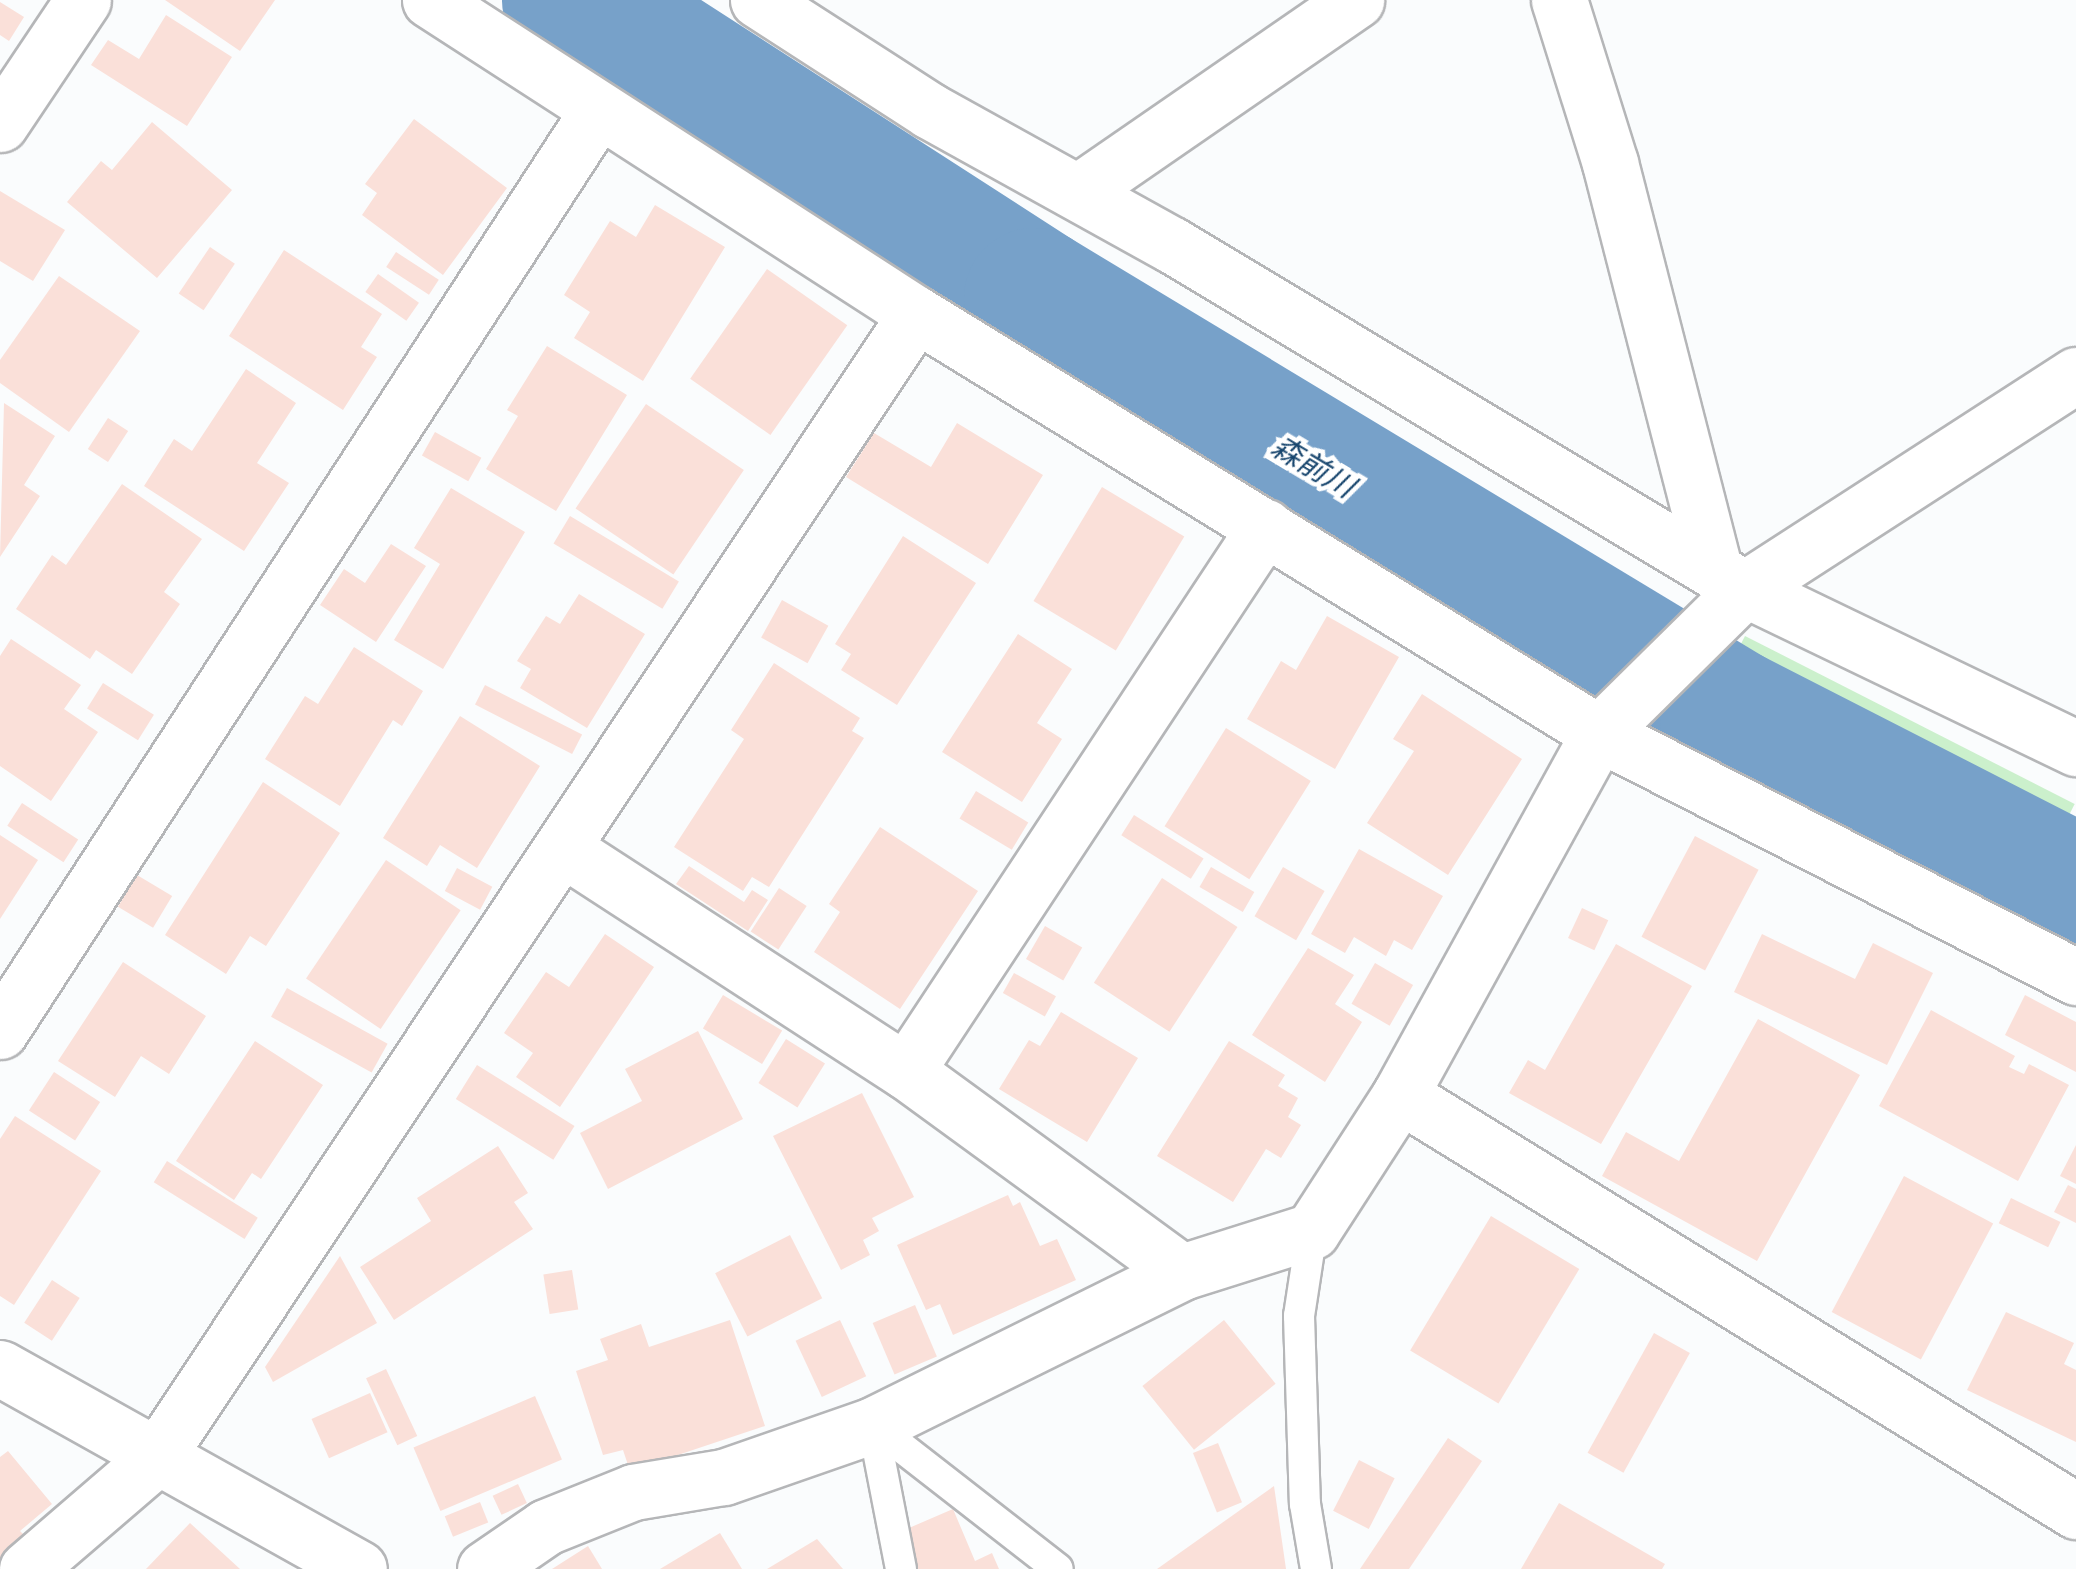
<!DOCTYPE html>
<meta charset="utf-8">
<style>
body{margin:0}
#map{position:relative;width:2076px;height:1569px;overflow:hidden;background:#fafcfd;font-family:"Roboto Serif","Noto Sans JP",serif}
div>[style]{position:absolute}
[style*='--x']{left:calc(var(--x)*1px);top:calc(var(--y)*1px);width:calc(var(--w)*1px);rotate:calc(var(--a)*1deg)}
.green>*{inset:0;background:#cbf0cc;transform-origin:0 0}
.river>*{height:140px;margin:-70px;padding:0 70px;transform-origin:70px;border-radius:70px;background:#77a1c9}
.building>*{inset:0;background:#fae0d9;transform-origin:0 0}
.roads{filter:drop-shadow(2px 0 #b5b6b8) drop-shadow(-2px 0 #b5b6b8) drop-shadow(0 2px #b5b6b8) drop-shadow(0 -2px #b5b6b8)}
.lane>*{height:30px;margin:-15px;padding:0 15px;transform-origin:15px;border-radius:15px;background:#fff}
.street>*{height:55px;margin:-27.5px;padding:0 27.5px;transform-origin:27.5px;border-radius:27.5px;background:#fff}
span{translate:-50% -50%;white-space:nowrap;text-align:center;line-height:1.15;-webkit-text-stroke:9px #fff;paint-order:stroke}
.water-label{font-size:30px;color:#17456d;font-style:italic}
</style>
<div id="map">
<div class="green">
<div style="left:1745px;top:636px;width:370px;height:61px;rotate:27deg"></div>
</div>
<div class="river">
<div style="--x:572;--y:0;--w:550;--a:32.82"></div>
<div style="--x:1034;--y:298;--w:813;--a:31.11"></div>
<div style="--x:1730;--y:718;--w:389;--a:27.1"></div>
</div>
<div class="building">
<div style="clip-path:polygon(165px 0,275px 0,240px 51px)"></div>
<div style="clip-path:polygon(0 2px,24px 17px,9px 41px,0 35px)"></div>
<div style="clip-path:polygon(166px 15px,232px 57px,187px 126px,91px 65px,108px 40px,139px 59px)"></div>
<div style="clip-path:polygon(414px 119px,507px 188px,443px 275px,362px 215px,377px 193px,365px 184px)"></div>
<div style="clip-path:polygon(152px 122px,232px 190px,157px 278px,67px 202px,101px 161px,112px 170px)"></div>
<div style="clip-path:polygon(0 191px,65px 230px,33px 281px,0 261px)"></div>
<div style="clip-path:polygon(655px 205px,725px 247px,643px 381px,574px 338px,590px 312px,564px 295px,610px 221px,636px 237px)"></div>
<div style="left:210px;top:247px;width:30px;height:56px;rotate:34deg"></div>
<div style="clip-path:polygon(284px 250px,382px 314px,361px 347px,377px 357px,343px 410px,229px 336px)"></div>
<div style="left:396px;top:252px;width:51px;height:18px;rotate:33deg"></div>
<div style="left:767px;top:269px;width:98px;height:134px;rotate:35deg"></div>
<div style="left:378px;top:274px;width:50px;height:22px;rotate:35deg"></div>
<div style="clip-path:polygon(59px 276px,140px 331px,69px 432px,0 383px,0 360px)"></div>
<div style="clip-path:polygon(547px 346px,627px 395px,556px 511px,486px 469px,518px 416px,507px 410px)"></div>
<div style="clip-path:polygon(246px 369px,296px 403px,257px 463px,289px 483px,244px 551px,144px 486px,174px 439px,192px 451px)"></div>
<div style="clip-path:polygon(4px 403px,55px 436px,24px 485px,40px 496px,0 557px)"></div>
<div style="left:646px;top:404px;width:118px;height:126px;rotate:34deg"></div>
<div style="left:108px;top:418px;width:24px;height:37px;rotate:33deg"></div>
<div style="clip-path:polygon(957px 423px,1043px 475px,988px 564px,846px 477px,874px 433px,931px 467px)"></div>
<div style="left:435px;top:432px;width:53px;height:27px;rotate:29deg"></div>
<div style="clip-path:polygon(122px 484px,202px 539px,164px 592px,180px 604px,132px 674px,96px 650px,90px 659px,16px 609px,52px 555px,66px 565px)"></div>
<div style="left:1102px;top:487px;width:96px;height:133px;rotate:31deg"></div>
<div style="clip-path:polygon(451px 488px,525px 532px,443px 669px,394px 640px,440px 564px,414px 548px)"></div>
<div style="left:570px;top:516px;width:127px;height:32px;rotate:31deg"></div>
<div style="clip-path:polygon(903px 536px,976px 583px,897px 705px,841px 670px,851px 654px,835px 644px)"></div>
<div style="clip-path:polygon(391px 544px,426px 566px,376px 642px,320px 605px,344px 569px,365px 583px)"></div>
<div style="clip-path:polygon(579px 594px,645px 634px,587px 728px,520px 688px,531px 669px,517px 661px,546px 616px,560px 624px)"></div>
<div style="left:782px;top:600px;width:53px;height:43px;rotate:29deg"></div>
<div style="clip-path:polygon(1327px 616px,1399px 657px,1335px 769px,1247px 719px,1281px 661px,1296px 670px)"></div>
<div style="clip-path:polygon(1018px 634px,1072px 669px,1037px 723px,1062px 739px,1022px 802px,942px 752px)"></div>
<div style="clip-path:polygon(11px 639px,81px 685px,64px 709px,98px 732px,51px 801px,0 766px,0 656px)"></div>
<div style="clip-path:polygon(354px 647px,423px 691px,402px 726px,393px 720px,340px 806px,265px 759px,305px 696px,318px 704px)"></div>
<div style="clip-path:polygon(774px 663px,860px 718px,852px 731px,864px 738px,769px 887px,752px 877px,743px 891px,674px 847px,744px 739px,731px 730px)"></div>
<div style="left:103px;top:683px;width:60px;height:30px;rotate:32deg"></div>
<div style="left:485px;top:685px;width:109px;height:22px;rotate:27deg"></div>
<div style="clip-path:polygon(1422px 694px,1522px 759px,1448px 875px,1367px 823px,1414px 751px,1393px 739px)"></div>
<div style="clip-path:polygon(460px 716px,540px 766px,477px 868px,440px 845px,427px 866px,383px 838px)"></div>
<div style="left:1226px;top:728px;width:100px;height:116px;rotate:32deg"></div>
<div style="clip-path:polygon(263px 782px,340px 833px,266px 946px,250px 936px,226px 974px,165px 935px)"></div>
<div style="left:976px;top:791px;width:61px;height:32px;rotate:31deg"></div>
<div style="left:22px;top:803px;width:67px;height:27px;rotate:33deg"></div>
<div style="left:1134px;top:815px;width:82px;height:24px;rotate:32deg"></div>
<div style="clip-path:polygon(880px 827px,978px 891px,900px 1009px,814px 952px,840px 912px,829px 904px)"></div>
<div style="clip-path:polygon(0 835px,38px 860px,0 919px)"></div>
<div style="left:1695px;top:836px;width:72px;height:114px;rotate:28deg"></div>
<div style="clip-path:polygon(1359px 849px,1443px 896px,1412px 950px,1394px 940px,1386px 956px,1354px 937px,1345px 953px,1311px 934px)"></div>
<div style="left:386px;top:860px;width:90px;height:143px;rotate:34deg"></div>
<div style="clip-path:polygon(689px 866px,744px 902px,752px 890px,768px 900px,748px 931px,676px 884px)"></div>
<div style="left:1211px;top:867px;width:50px;height:23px;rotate:30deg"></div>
<div style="left:1283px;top:867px;width:48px;height:57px;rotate:30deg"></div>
<div style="left:457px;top:868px;width:40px;height:26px;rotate:28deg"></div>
<div style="left:137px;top:875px;width:41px;height:37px;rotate:31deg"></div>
<div style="left:1162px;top:878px;width:90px;height:125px;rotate:33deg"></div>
<div style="left:779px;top:888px;width:33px;height:52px;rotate:33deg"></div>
<div style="left:1582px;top:908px;width:29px;height:33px;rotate:25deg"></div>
<div style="left:1045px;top:926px;width:43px;height:38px;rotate:30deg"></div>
<div style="clip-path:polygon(605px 934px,654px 967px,560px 1107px,516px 1077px,533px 1053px,504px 1033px,546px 972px,569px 987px)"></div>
<div style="clip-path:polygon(1762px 934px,1855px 979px,1873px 943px,1933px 973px,1887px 1065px,1734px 992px)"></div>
<div style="clip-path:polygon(1616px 944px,1692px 986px,1601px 1144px,1509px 1093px,1528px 1060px,1545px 1070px)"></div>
<div style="clip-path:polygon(1308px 948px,1354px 975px,1335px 1004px,1362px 1022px,1325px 1082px,1252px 1035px)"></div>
<div style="clip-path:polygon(123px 962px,206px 1016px,169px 1074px,141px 1056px,115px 1097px,58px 1061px)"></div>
<div style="left:1375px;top:963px;width:44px;height:47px;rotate:30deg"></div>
<div style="left:1014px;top:973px;width:48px;height:23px;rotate:29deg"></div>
<div style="left:287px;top:988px;width:115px;height:33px;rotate:29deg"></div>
<div style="left:723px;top:995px;width:69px;height:39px;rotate:31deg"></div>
<div style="clip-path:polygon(2025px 995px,2076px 1022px,2076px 1072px,2005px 1035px)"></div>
<div style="clip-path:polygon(1931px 1010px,2015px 1056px,2009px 1067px,2024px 1074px,2029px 1064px,2069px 1085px,2018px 1181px,1879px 1106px)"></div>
<div style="clip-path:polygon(1061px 1012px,1138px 1058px,1087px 1142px,999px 1089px,1029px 1040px,1040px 1046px)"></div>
<div style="clip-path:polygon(1758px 1019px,1860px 1075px,1757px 1261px,1602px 1176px,1626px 1132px,1679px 1161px)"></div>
<div style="clip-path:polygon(698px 1031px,743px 1119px,608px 1189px,580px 1133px,642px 1101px,625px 1069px)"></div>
<div style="left:786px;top:1039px;width:46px;height:52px;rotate:32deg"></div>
<div style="clip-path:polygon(255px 1041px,323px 1085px,261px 1179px,252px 1173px,234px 1200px,176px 1161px)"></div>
<div style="clip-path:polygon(1229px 1041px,1285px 1075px,1278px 1086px,1298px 1098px,1288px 1117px,1301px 1125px,1281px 1158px,1266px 1149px,1233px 1202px,1157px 1156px)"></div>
<div style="left:477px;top:1065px;width:115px;height:40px;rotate:32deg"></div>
<div style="left:54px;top:1072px;width:55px;height:46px;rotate:33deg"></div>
<div style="clip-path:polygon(862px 1093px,914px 1197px,872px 1218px,879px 1231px,863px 1240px,870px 1255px,841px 1270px,773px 1136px)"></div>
<div style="clip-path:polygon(15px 1116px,101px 1171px,14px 1305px,0 1296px,0 1139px)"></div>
<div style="clip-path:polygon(2076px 1145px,2076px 1184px,2060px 1176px)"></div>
<div style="clip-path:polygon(498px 1146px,528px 1193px,514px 1202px,533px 1229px,394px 1320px,360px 1267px,431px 1221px,417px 1198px)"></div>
<div style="left:167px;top:1161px;width:107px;height:25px;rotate:32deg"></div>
<div style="left:1904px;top:1176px;width:101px;height:154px;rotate:28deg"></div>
<div style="clip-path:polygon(2068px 1185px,2076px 1189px,2076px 1223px,2054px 1212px)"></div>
<div style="clip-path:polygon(1008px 1195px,1013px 1206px,1020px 1202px,1040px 1246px,1057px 1239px,1076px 1280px,953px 1335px,940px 1304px,926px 1310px,897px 1245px)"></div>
<div style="left:2011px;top:1198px;width:55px;height:28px;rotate:26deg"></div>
<div style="left:1491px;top:1216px;width:103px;height:157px;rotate:31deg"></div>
<div style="left:790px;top:1235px;width:71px;height:84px;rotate:63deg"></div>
<div style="clip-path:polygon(340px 1256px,377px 1323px,273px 1382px,265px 1367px)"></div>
<div style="left:572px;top:1270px;width:40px;height:29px;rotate:81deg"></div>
<div style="left:52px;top:1280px;width:33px;height:51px;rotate:33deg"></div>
<div style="left:915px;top:1305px;width:56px;height:46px;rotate:67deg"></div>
<div style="clip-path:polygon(2006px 1312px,2074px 1343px,2064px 1364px,2076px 1370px,2076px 1442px,1967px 1390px)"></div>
<div style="clip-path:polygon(730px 1320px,765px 1426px,630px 1471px,623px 1450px,603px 1455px,576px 1371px,608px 1360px,600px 1339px,641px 1324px,649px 1347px)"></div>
<div style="left:840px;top:1320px;width:62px;height:49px;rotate:65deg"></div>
<div style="left:1224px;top:1320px;width:82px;height:105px;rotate:51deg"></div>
<div style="left:1654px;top:1333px;width:41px;height:137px;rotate:29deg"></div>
<div style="left:386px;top:1369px;width:74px;height:22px;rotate:65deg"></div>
<div style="left:370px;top:1393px;width:43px;height:64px;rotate:66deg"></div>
<div style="left:535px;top:1396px;width:69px;height:132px;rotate:67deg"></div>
<div style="clip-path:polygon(1448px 1438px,1482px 1461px,1409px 1569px,1360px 1569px)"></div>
<div style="left:1218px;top:1443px;width:64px;height:27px;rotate:68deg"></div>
<div style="clip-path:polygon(8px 1451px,52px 1504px,20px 1531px,28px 1539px,0 1563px,0 1457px)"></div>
<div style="left:1359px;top:1460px;width:40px;height:57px;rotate:27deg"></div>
<div style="left:518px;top:1484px;width:21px;height:28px;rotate:65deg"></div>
<div style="clip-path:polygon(1274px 1486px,1286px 1569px,1157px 1569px)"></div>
<div style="left:480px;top:1502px;width:22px;height:38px;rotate:68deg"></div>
<div style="clip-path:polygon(1559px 1503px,1665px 1564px,1662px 1569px,1521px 1569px)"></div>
<div style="clip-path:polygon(953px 1509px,975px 1561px,992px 1553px,999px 1569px,918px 1569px,902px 1531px)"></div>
<div style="clip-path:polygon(190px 1523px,240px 1569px,146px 1569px)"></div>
<div style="clip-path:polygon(720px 1533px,742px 1569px,660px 1569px)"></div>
<div style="clip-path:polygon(817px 1539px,843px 1569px,767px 1569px)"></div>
<div style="clip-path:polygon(588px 1546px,602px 1569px,552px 1569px)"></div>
</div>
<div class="roads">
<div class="lane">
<div style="--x:1312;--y:1231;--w:86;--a:98.7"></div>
<div style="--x:1299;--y:1316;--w:188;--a:88.2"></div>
<div style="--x:1305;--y:1504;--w:66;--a:80.4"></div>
<div style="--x:901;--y:1569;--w:147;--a:-101"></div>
<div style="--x:873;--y:1425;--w:234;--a:37.9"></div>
</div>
<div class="street">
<div style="--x:430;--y:0;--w:579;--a:32.87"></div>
<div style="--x:916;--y:314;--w:801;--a:31.53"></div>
<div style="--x:1599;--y:733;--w:536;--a:27.09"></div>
<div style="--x:758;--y:0;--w:205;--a:32.8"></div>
<div style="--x:930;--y:111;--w:277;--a:29"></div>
<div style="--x:1172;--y:245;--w:668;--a:30.98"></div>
<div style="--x:1745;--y:589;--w:367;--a:25.7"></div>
<div style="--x:1559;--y:0;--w:171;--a:72.6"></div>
<div style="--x:1610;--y:163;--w:417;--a:75.6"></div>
<div style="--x:0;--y:124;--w:149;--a:-56.2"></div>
<div style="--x:1078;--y:192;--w:338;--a:-34.6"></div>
<div style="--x:562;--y:848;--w:410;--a:33"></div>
<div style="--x:906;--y:1071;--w:341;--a:36.1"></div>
<div style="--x:0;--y:1031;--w:1096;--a:-56.99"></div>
<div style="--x:906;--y:1071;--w:652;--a:-56.58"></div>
<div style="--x:1400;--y:1095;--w:794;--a:31.61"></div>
<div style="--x:0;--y:1368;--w:411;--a:29.2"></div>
<div style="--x:27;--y:1569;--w:170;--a:-40.7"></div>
<div style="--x:156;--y:1458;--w:1373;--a:-56.4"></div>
<div style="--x:485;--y:1569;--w:74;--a:-34.5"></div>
<div style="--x:546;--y:1527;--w:94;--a:-21.9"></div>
<div style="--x:633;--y:1492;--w:92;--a:-9.4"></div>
<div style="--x:724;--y:1477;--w:158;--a:-19.2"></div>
<div style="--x:873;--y:1425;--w:345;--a:-26.3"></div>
<div style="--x:1182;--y:1272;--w:136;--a:-17.5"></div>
<div style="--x:1312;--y:1231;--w:162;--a:-57.1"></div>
<div style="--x:1400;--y:1095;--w:413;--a:-61.2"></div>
<div style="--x:1599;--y:733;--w:205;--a:-44.6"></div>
<div style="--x:1745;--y:589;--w:394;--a:-32.9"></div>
</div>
</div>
<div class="water-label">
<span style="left:1313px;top:467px;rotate:31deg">森前川</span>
</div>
</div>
